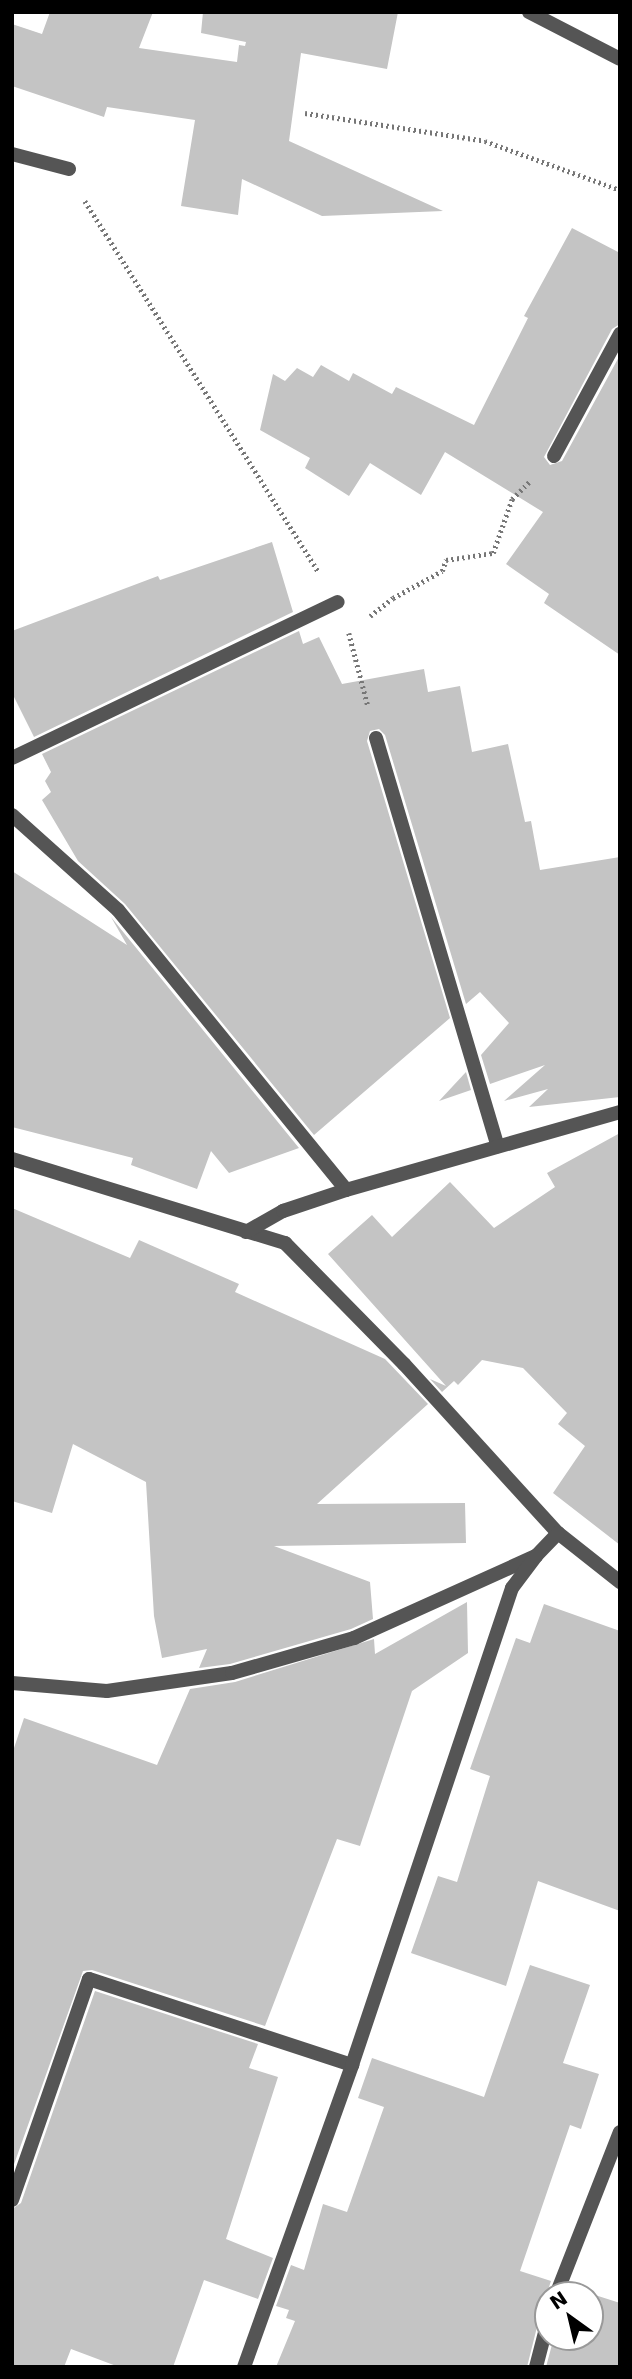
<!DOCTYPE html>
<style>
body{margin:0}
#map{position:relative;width:632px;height:2379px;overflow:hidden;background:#fff;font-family:"DejaVu Sans",sans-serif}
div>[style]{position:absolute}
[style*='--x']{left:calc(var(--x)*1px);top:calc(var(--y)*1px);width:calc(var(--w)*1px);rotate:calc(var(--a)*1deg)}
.building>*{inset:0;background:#c4c4c4}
.path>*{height:4.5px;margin-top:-2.25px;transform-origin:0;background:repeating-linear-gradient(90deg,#777 0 2px,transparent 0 5.5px)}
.lane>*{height:14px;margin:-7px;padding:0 7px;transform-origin:7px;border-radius:7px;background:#555}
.street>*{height:14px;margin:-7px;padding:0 7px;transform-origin:7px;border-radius:7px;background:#555}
span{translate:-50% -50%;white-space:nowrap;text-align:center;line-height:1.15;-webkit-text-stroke:7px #fff;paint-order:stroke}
.frame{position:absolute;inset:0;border:14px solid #000;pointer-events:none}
.north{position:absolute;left:534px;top:2281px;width:70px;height:70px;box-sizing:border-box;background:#fff;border:2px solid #999;border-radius:50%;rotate:326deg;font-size:19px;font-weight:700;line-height:28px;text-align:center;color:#000}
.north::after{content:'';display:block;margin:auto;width:24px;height:32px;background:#000;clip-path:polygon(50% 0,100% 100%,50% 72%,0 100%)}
</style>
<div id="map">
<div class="building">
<div style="clip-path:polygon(50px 12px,153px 12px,139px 48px,237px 62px,239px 45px,245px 46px,246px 42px,201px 33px,203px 12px,398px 12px,387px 69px,301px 53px,289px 141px,443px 211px,322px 216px,242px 179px,238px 215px,181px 206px,195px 120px,107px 107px,104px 117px,12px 86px,12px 24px,42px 34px)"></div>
<div style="clip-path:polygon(572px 228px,620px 253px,620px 324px,612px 329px,544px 457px,550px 465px,562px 461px,620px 355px,620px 655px,544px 603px,549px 594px,506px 564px,543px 512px,445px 452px,421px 495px,370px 463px,349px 496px,305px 468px,310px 458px,260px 430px,273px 374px,285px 381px,297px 368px,313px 377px,321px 365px,349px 381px,353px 373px,392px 394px,396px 387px,474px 425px,528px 318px,524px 316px)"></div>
<div style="clip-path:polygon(272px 542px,293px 612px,34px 737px,12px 693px,12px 631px,158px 576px,160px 580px)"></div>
<div style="clip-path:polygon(299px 631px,303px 644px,319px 637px,342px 684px,424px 669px,428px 692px,460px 686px,472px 752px,508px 744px,525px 822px,531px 821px,540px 870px,620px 857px,620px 1097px,529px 1107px,548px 1089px,504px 1101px,545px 1065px,490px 1084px,481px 1055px,509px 1023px,480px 992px,466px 1004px,385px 735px,379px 729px,370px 731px,367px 741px,450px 1018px,314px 1135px,125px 904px,78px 861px,42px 800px,51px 792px,45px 781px,51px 772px,42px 754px)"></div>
<div style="clip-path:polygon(12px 871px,127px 945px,111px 917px,299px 1148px,229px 1173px,211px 1151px,197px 1189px,131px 1165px,133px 1158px,12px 1127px)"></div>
<div style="clip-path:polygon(466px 1072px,471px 1090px,439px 1101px)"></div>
<div style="clip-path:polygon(620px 1133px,620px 1545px,553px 1493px,585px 1446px,558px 1424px,567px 1413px,523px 1368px,482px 1360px,458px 1385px,454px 1381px,442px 1392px,430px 1379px,446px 1386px,328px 1254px,372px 1215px,392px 1237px,450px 1182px,494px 1228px,555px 1187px,547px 1173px)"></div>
<div style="clip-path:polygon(12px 1208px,130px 1258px,139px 1240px,239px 1284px,235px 1292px,385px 1359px,428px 1404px,317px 1504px,465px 1503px,466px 1543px,274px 1546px,370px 1582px,373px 1619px,351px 1629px,230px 1664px,199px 1668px,207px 1649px,162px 1658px,154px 1616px,146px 1482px,73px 1444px,52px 1513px,12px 1501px)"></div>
<div style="clip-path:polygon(467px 1602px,468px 1653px,412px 1691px,360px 1846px,337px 1839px,265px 2026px,92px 1970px,83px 1971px,12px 2170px,12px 1754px,24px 1718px,157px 1765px,190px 1689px,235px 1682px,374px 1639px,375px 1654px)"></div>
<div style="clip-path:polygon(544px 1604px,620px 1631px,620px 1911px,538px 1881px,506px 1986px,411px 1953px,438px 1876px,457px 1882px,490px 1776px,470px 1769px,516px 1638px,530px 1643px)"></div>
<div style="clip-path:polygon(530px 1965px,590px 1985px,563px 2063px,599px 2074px,581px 2129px,570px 2125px,520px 2271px,551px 2281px,546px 2296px,548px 2312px,539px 2319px,527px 2367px,276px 2367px,295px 2321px,286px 2318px,289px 2310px,276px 2306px,291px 2265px,304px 2270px,323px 2204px,347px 2212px,384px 2107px,358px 2098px,372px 2058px,484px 2097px)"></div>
<div style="clip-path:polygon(95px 1991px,258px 2044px,249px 2068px,278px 2077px,226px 2239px,273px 2258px,258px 2299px,204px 2280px,173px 2367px,119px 2367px,71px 2349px,64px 2367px,12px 2367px,12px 2209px,21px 2203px)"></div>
<div style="clip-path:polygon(570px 2287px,620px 2303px,620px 2367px,546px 2367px,554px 2337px,590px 2337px,590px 2295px,566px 2295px)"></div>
</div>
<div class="path">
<div style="--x:305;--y:113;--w:182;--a:8.8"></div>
<div style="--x:485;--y:141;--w:144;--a:19.9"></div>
<div style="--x:85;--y:201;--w:439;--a:57.8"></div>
<div style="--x:370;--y:616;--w:29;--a:-38"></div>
<div style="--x:393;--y:598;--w:56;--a:-28.9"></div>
<div style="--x:442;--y:571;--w:12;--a:-70"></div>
<div style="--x:446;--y:560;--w:48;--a:-8.5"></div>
<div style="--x:493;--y:553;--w:57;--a:-70.6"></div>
<div style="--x:512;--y:499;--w:24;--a:-45"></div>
<div style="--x:349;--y:633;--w:75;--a:75.4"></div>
</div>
<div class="lane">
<div style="--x:376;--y:738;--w:426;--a:73.4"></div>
<div style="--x:12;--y:1683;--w:95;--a:4.8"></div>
<div style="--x:107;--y:1691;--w:126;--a:-8.2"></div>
<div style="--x:232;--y:1673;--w:127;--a:-16"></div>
<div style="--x:354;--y:1638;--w:200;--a:-24.3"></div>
</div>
<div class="street">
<div style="--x:529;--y:12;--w:102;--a:27.3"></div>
<div style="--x:12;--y:154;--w:59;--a:14.7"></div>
<div style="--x:554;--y:456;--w:139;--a:-61.6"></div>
<div style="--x:12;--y:758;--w:361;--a:-25.6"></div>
<div style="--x:12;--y:815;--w:142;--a:41.9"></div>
<div style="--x:118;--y:910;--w:361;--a:50.8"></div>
<div style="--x:12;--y:1159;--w:286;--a:17.1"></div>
<div style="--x:285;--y:1243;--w:170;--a:45.5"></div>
<div style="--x:404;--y:1364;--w:229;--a:47.7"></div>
<div style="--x:558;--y:1533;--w:79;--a:38.3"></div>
<div style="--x:246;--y:1232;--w:43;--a:-29.6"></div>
<div style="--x:283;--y:1211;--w:66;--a:-18.4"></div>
<div style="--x:346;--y:1190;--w:285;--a:-15.9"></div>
<div style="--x:12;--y:2200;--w:234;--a:-70.8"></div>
<div style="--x:89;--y:1979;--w:277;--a:18.1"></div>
<div style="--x:556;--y:2295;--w:175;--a:-68.6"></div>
<div style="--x:244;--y:2367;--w:321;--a:-70.3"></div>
<div style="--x:352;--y:2065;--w:503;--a:-71.46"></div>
<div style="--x:512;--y:1588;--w:40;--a:-53"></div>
<div style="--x:536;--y:1556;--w:32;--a:-46"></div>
<div style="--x:536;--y:2367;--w:48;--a:-75.4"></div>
</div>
<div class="frame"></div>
<div class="north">N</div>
</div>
